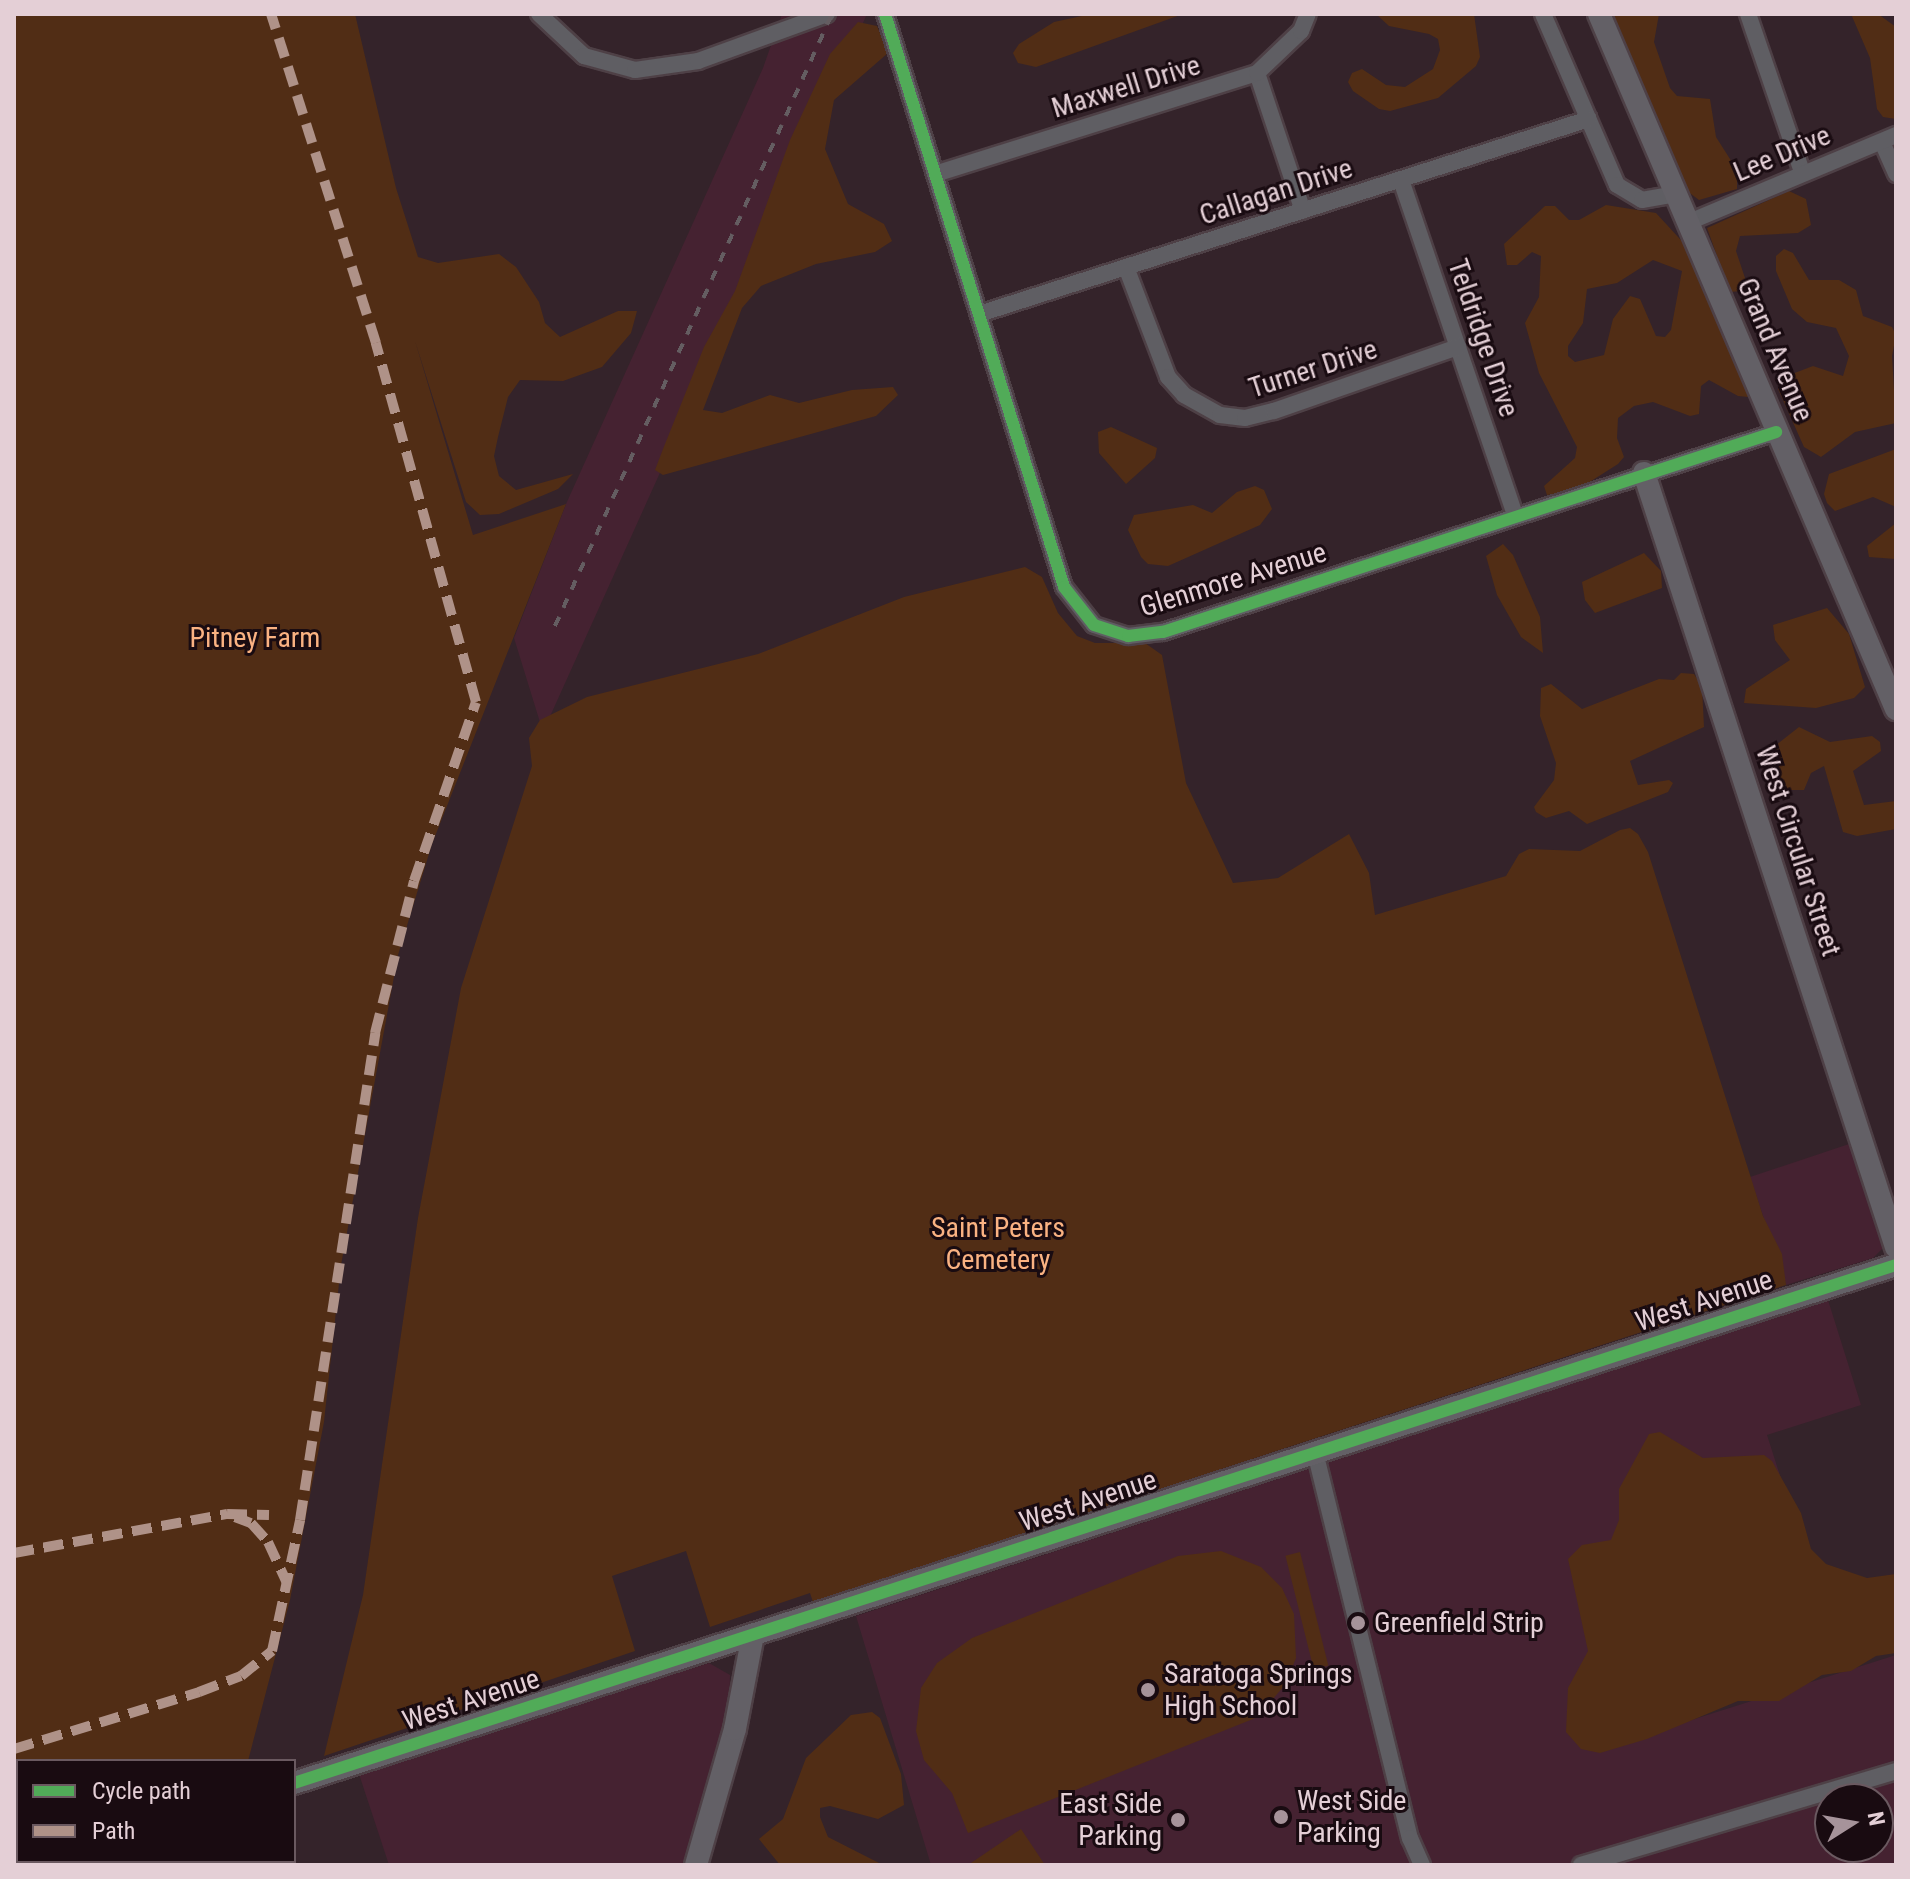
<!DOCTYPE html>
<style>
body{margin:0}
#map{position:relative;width:1910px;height:1879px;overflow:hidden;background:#34232a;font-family:"Roboto Condensed",sans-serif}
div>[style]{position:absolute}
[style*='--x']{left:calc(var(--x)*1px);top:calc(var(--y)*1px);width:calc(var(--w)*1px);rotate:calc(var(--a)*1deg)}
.built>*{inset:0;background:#452231}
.green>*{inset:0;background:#512d15;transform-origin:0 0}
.roads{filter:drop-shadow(2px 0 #4e4046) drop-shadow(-2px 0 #4e4046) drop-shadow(0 2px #4e4046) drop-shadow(0 -2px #4e4046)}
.street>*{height:16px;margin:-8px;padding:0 8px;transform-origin:8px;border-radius:8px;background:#5f5e63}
.secondary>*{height:22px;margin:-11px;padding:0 11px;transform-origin:11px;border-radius:11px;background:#636066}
.rail>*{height:4px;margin-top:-2px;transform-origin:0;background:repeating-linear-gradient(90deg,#645d61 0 10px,transparent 0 20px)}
.quiet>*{height:10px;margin-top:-5px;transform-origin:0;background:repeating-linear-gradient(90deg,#af9288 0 20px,transparent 0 30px)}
.cycleway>*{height:12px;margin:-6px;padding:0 6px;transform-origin:6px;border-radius:6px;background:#51ab58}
.dots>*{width:22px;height:22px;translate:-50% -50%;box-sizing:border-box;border:4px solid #190b11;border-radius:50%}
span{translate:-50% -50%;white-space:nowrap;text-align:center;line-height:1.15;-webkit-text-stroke:6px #190b11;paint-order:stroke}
.street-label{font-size:28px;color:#e4cfd6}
.park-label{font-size:28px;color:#fab282}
.poi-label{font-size:28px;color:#e4cfd6}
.left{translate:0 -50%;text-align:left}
.right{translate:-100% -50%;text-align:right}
.frame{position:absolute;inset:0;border:16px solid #e4cfd6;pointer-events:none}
.legend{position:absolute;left:16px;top:1759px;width:280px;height:104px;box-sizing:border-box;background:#190b11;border:2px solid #6a5960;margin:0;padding:10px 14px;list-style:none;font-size:24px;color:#e4cfd6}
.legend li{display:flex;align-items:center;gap:16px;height:40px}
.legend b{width:40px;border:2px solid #6a5960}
.north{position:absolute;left:1814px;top:1783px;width:80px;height:80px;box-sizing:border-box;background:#190b11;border:2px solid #6a5960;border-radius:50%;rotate:79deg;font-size:22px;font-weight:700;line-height:32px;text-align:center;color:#e4cfd6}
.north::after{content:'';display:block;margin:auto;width:28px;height:36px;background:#a6939a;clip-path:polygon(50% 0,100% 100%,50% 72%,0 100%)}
</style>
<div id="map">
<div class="built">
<div style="clip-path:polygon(782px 14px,867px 14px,543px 732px,514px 638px,566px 504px,763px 68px)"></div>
<div style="clip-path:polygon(1852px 1143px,1884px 1247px,1873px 1258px,1786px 1285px,1750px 1177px)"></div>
<div style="clip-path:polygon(evenodd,1828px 1300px,1861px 1405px,1767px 1435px,1793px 1516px,1679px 1724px,1896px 1655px,1896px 1865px,931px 1865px,856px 1616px,1828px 1300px,1830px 1799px,1878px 1799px,1878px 1847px,1830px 1847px,1830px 1799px)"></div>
<div style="clip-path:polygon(709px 1663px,730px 1675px,729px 1714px,684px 1865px,389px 1865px,358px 1771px)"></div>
</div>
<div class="green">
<div style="clip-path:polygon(14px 14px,355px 14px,396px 188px,418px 257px,438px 263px,499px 254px,516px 267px,539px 302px,545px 323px,560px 337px,618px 311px,637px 311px,631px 333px,602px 367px,563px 381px,520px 380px,508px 397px,498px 437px,494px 456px,499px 476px,516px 490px,573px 474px,558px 489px,499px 514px,480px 515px,466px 502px,415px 341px,473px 535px,566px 504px,432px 844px,398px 955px,341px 1265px,324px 1422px,290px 1600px,248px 1761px,18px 1761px,14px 1857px)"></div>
<div style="clip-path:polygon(1091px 14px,1183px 14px,1036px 67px,1018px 63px,1013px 53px,1019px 44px,1054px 22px)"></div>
<div style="clip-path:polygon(1376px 14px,1474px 14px,1480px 57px,1476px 66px,1438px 98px,1390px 111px,1379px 109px,1353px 91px,1348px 82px,1352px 73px,1362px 69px,1386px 85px,1405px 87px,1433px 69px,1440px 50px,1438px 39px,1429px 34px,1389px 26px)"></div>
<div style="clip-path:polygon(1613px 14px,1659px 14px,1654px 42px,1670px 88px,1677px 96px,1710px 99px,1716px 137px,1737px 170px,1737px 189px,1699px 200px,1683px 188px)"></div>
<div style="clip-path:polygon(1851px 14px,1878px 14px,1896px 27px,1896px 119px,1883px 117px,1877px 109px,1870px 58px)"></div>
<div style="clip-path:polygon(858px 22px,877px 26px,888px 53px,834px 100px,825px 149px,848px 204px,884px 224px,892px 241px,875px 252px,816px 264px,761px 286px,742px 308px,703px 410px,722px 413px,770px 395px,799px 403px,852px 390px,893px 387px,898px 395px,876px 416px,663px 475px,655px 470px,663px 449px,704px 347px,735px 291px,790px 140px,830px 54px)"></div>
<div style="clip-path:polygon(1789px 191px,1806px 199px,1811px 225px,1798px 233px,1740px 236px,1736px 251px,1746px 281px,1741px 291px,1730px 292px,1707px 228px)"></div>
<div style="clip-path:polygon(evenodd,1606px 205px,1656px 213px,1690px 250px,1751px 388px,1748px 397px,1738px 396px,1709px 380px,1701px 386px,1699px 414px,1690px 416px,1653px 402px,1634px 406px,1618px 418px,1617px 438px,1624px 457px,1618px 464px,1577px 490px,1547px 495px,1544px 486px,1575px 458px,1577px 447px,1539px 373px,1525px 323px,1539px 297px,1541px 256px,1532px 252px,1517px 265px,1507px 265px,1504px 244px,1545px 206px,1555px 206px,1569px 220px,1579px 220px,1606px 205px,1653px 260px,1682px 271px,1671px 330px,1665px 337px,1656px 336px,1640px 299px,1630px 296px,1613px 319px,1604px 355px,1575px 362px,1568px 356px,1568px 346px,1583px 323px,1587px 289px,1617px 283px,1653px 260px)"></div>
<div style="clip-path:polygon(1784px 249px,1793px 253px,1809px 280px,1839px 280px,1856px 290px,1863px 316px,1892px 327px,1896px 335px,1892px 356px,1896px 423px,1855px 432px,1821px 457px,1804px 447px,1778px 389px,1792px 374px,1813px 366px,1843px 376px,1849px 356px,1836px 328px,1807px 322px,1792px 309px,1776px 271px,1776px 256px)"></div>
<div style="clip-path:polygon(1111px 427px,1157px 448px,1155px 458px,1126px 484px,1099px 453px,1098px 432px)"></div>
<div style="clip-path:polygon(1896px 449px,1896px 507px,1873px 497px,1835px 511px,1827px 503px,1824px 494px,1829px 474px)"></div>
<div style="clip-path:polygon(1255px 486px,1264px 490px,1272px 509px,1260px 525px,1168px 566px,1148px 564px,1141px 557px,1128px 530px,1134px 515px,1193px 505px,1212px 513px,1237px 492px)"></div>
<div style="clip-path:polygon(1896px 523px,1896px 559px,1869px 557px,1867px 546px)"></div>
<div style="clip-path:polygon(1503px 544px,1513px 555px,1540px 617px,1543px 653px,1521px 637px,1497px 595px,1486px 556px)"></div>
<div style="clip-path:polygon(1644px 553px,1661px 571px,1662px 588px,1595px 613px,1585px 600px,1582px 582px)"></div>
<div style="clip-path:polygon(1025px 567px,1042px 577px,1058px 613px,1077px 636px,1095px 643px,1145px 643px,1162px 655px,1186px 783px,1233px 883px,1278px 878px,1349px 834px,1369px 873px,1375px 915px,1506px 876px,1519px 854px,1529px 849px,1580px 851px,1620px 830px,1630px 828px,1638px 834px,1648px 852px,1763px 1216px,1782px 1254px,1786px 1285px,813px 1602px,810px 1593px,710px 1627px,686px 1551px,612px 1576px,635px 1651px,324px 1756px,363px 1595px,418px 1218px,461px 988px,532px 766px,529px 738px,540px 720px,587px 697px,758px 654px,904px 597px)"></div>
<div style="clip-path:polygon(1827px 608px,1849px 634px,1865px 687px,1854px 698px,1816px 708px,1744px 703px,1746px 689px,1790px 660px,1775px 640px,1773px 625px)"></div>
<div style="clip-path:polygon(1681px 673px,1694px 674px,1702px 687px,1704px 727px,1630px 761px,1638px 785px,1669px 780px,1673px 783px,1668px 792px,1587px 824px,1569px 811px,1546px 818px,1536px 812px,1534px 807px,1554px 780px,1556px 763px,1540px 716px,1541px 688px,1551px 684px,1582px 709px,1659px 679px,1674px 680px)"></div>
<div style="clip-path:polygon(1799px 727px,1830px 742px,1872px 736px,1880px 742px,1881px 751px,1853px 771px,1864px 805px,1896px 801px,1896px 829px,1857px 836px,1843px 832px,1824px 766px,1811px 773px,1804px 790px,1775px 790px,1762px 756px)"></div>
<div style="clip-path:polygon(1660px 1432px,1703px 1458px,1764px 1455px,1772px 1461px,1801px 1513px,1811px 1549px,1826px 1564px,1867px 1578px,1896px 1574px,1896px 1653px,1876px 1656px,1851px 1671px,1822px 1675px,1779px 1701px,1738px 1701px,1647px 1739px,1600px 1753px,1581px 1749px,1566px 1732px,1568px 1688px,1588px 1651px,1568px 1559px,1582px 1545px,1611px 1540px,1619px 1520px,1619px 1489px,1649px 1434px)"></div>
<div style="clip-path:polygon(1221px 1551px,1261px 1567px,1282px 1588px,1294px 1614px,1296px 1658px,1285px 1685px,1266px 1707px,1268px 1713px,968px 1833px,952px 1793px,924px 1760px,916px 1731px,921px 1688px,937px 1663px,972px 1638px,1178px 1556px)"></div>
<div style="left:1300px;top:1552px;width:117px;height:15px;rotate:76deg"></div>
<div style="clip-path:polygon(872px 1712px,880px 1718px,901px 1774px,904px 1805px,878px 1819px,830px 1806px,820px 1808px,820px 1817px,828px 1837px,883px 1865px,780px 1865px,759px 1839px,783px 1819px,806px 1758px,851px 1715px)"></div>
<div style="clip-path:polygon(1021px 1829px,1045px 1865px,968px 1865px)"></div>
</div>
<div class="roads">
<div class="street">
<div style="--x:539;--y:14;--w:62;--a:43"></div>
<div style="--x:584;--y:56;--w:53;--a:15.4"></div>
<div style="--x:635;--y:70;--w:64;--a:-8.1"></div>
<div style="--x:698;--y:61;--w:137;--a:-20"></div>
<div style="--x:885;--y:14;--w:600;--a:72.65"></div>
<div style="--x:1064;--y:587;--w:48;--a:51.7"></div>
<div style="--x:1094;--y:625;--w:36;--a:18"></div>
<div style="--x:1128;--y:636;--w:35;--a:-7"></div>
<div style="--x:1163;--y:632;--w:645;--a:-18.07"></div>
<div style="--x:1543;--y:14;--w:186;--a:66.6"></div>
<div style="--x:1617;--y:185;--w:29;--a:31"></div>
<div style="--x:1642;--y:200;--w:36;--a:-10"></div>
<div style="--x:1748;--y:14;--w:167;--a:71.1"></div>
<div style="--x:1257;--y:73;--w:145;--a:71.6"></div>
<div style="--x:1882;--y:142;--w:35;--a:66"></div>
<div style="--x:935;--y:174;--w:337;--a:-17.4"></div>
<div style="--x:1257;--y:73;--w:61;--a:-43.7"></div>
<div style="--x:1301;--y:31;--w:18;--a:-68"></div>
<div style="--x:1401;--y:180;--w:353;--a:71.2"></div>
<div style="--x:1689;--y:222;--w:225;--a:-22.8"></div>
<div style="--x:1126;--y:267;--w:118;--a:69.1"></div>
<div style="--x:1168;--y:377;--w:24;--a:48"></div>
<div style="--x:1184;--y:395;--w:41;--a:29.1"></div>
<div style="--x:1220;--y:415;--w:25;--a:7"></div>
<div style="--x:1245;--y:418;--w:30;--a:-14"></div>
<div style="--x:1274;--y:411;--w:195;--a:-19.2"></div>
<div style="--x:979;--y:314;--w:640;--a:-17.73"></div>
<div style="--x:1315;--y:1452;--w:398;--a:76.2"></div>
<div style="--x:1410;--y:1838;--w:30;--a:66"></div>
<div style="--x:1581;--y:1865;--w:329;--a:-16.6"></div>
</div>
<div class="secondary">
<div style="--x:1599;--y:14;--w:756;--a:66.86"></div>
<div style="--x:1644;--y:473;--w:814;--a:71.97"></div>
<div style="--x:294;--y:1783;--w:1684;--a:-17.92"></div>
<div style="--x:47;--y:1865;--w:13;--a:-18"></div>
<div style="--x:696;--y:1865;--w:141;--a:-74"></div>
<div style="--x:735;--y:1729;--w:96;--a:-79.2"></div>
</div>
</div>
<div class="rail">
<div style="--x:555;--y:626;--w:672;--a:-65.65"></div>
</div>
<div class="quiet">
<div style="--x:235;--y:1517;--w:17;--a:21"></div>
<div style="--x:251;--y:1523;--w:25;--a:48"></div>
<div style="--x:268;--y:1542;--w:45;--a:65.1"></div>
<div style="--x:14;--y:1553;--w:217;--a:-10.4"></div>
<div style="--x:227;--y:1514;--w:42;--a:1.4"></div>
<div style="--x:14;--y:1749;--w:194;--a:-17.1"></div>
<div style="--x:199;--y:1692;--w:45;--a:-20.9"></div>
<div style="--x:241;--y:1676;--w:40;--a:-39"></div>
<div style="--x:272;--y:1651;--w:134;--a:-77.9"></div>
<div style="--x:300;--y:1520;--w:493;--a:-81.2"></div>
<div style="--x:375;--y:1033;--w:157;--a:-75.6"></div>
<div style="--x:414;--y:881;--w:189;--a:-70.9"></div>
<div style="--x:476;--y:702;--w:373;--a:-105.6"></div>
<div style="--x:376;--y:343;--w:345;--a:-107.7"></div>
<div style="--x:267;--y:1865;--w:4;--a:-76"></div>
</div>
<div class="cycleway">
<div style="--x:885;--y:14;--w:600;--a:72.65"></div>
<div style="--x:1064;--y:587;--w:48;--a:51.7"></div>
<div style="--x:1094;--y:625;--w:36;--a:18"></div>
<div style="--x:1128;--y:636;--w:35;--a:-7"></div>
<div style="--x:1163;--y:632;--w:645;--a:-18.07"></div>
<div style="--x:294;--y:1783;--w:1684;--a:-17.92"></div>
</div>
<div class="dots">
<div style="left:1358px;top:1623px;background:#a6939a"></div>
<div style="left:1148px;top:1690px;background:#a6939a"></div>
<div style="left:1281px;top:1817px;background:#a6939a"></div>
<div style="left:1178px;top:1820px;background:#a6939a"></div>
</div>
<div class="street-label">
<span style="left:1126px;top:87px;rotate:-17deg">Maxwell Drive</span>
<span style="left:1782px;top:154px;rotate:-23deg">Lee Drive</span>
<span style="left:1276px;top:192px;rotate:-18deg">Callagan Drive</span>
<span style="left:1483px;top:338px;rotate:71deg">Teldridge Drive</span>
<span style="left:1775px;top:350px;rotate:67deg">Grand Avenue</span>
<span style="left:1313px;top:369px;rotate:-18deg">Turner Drive</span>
<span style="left:1233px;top:580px;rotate:-17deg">Glenmore Avenue</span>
<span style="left:1798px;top:851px;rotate:72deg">West Circular Street</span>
<span style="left:1704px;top:1301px;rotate:-18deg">West Avenue</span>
<span style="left:1088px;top:1501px;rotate:-18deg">West Avenue</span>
<span style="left:471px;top:1700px;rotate:-18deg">West Avenue</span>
</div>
<div class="park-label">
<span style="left:255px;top:638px">Pitney Farm</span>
<span style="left:998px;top:1244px">Saint Peters<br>Cemetery</span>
</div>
<div class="poi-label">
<span class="left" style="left:1374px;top:1623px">Greenfield Strip</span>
<span class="left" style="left:1164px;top:1690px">Saratoga Springs<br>High School</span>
<span class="left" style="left:1297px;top:1817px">West Side<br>Parking</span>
<span class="right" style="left:1162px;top:1820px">East Side<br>Parking</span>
</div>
<div class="frame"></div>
<ul class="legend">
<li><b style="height:10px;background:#51ab58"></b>Cycle path</li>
<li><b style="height:10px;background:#af9288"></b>Path</li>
</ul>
<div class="north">N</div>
</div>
